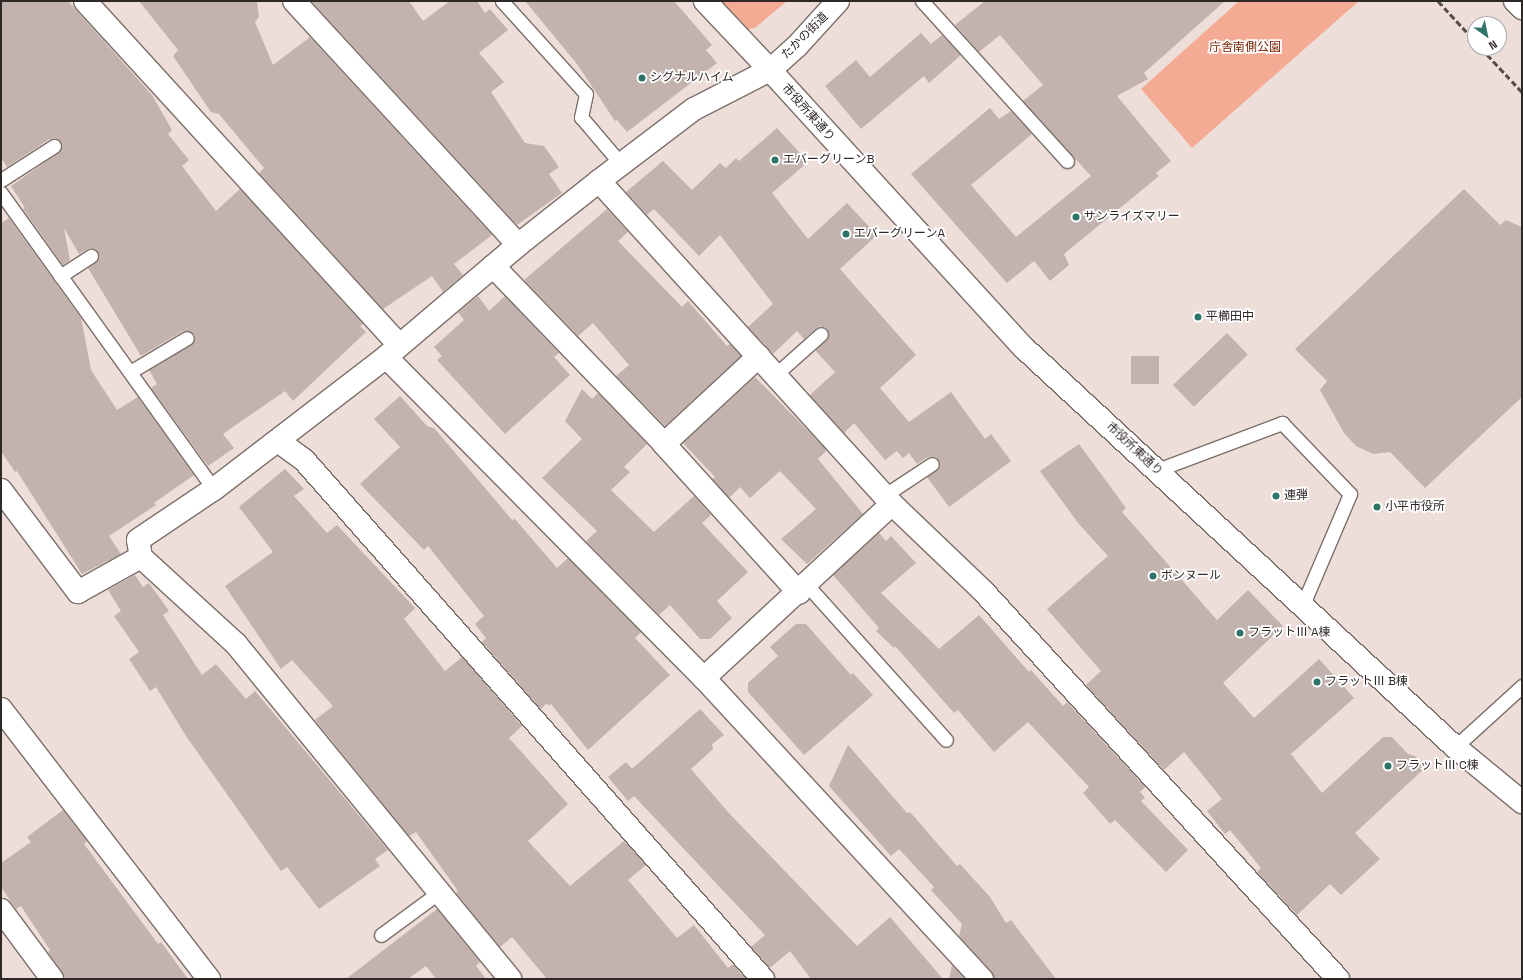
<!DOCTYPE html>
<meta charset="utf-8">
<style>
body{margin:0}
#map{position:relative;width:1523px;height:980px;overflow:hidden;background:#eeded9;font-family:"Space Grotesk","Noto Sans JP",sans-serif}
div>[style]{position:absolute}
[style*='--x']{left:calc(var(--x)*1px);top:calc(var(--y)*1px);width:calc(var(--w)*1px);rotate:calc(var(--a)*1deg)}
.green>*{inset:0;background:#f4ab94}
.building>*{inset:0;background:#c2b3ae;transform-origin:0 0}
.roads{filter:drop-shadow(1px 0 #7d6f6a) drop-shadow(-1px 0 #7d6f6a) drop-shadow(0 1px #7d6f6a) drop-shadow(0 -1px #7d6f6a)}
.lane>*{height:13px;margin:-6.5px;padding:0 6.5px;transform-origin:6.5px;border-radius:6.5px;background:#fff}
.street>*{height:22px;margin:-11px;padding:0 11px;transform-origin:11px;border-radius:11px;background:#fff}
.secondary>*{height:22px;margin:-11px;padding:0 11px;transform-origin:11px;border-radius:11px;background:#fff}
.rail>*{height:3px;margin-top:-1.5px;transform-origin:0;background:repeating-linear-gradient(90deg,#564e4c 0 6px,transparent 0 9px)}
.dots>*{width:11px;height:11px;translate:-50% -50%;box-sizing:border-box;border:2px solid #fff;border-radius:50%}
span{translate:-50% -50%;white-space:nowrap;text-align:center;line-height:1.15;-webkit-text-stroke:3.5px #fff;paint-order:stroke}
.street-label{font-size:12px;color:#2e2826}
.park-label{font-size:12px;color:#772100}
.poi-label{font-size:12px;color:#2e2826}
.left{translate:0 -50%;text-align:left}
.frame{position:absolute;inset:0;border:2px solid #2e2826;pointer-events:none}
.north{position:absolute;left:1467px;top:16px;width:40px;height:40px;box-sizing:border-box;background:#fff;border:1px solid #aba9a8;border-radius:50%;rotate:147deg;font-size:11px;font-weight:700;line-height:16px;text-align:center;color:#2e2826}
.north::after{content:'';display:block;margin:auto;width:14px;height:18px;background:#2e7469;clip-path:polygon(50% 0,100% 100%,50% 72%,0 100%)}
</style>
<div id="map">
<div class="green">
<div style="clip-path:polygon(712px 1px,787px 1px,755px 28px,738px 31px)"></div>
<div style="clip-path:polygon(1239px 1px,1359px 1px,1192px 148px,1141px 89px)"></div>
</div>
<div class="building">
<div style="clip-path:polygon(1px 1px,68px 1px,152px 95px,172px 130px,168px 134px,189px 160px,182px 166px,216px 211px,240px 189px,363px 324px,360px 326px,366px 332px,293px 401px,285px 391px,223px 434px,234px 448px,208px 466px,151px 388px,157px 384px,149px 370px,191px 345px,195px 338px,194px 334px,183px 331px,141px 356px,88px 268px,98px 260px,97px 251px,90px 248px,79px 254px,64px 228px,70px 260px,63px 265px,23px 209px,25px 208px,11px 186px,58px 153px,62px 145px,57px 139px,50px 139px,7px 167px,1px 158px)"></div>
<div style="clip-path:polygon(139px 1px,257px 1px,259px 17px,255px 22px,273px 65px,310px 37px,492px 235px,454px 264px,463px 275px,443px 292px,432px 276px,383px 309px,259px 173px,264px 168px,219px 114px,211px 112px,173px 56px,178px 50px)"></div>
<div style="clip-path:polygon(311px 1px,409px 1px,423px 21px,450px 1px,477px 1px,485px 13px,490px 9px,508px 30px,479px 53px,504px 82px,491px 92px,525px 143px,544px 146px,559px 167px,549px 174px,562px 193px,517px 225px)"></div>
<div style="clip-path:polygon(525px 1px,674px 1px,712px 45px,706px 50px,717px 63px,627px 132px,617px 120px,615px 121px,577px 64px)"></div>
<div style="clip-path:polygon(985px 1px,1225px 1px,1144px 73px,1148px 79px,1117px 96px,1171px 161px,1156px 173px,1159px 176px,1064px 254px,1069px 265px,1050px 281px,1034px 261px,1007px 283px,911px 174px,990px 108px,999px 119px,1011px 111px,1032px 134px,971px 185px,1016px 237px,1091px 176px,1023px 101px,1043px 85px,1000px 35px,979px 52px,955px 25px)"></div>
<div style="clip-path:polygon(921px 33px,931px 44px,942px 35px,961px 55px,929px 83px,924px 76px,861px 129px,825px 86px,856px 60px,870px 77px)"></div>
<div style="clip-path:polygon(777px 128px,808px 162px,772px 193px,808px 239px,847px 203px,877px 235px,840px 269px,916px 355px,880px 388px,909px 422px,951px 392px,985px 439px,991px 434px,1011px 461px,949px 507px,927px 477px,939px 467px,936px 457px,928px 457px,917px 464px,909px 453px,903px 458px,897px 451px,885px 460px,854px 423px,844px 433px,810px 395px,835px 372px,815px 350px,828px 337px,827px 328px,819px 326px,804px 339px,797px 331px,773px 354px,748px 327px,773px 304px,720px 235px,699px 256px,654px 209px,647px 215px,626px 192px,663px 161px,692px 190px,720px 163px,726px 168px,736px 158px,739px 161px)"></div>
<div style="clip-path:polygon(1464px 189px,1500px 225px,1506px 220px,1522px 227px,1522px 397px,1425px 488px,1390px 452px,1373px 454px,1356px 446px,1344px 433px,1320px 390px,1327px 381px,1295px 349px)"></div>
<div style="clip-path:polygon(607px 209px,628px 232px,618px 241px,682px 307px,688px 301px,727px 346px,730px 344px,741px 356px,665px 426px,616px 376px,629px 365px,593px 323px,578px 336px,524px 280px)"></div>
<div style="clip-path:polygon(9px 218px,81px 318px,91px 370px,117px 410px,138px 397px,194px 475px,154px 503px,156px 505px,109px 536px,121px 554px,82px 574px,17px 471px,15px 472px,1px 451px,1px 223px)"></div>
<div style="clip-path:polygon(478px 296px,489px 311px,505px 296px,559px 353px,554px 357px,570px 375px,505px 434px,437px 360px,442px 356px,434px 347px,464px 320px,458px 312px)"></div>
<div style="left:1227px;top:333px;width:30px;height:75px;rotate:46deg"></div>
<div style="left:1131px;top:356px;width:28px;height:28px"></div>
<div style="clip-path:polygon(755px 377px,827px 450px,818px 459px,863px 514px,807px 564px,781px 539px,816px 509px,780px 471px,750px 498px,740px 487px,729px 498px,712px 479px,715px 477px,683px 443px)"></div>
<div style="clip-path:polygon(582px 389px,592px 399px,598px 393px,647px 444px,624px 467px,630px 472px,611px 490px,654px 532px,694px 496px,711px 515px,702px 523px,748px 572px,717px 601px,732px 618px,710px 639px,700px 639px,670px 605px,659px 615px,586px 541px,597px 531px,542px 478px,582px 439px,565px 421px)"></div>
<div style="clip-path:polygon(400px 396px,427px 426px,434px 428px,513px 521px,514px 518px,557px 568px,568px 558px,641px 632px,635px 638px,670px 675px,588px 750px,551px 704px,549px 706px,547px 703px,541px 709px,482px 642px,486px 638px,475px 624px,484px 616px,428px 546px,424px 550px,360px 484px,400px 447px,374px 419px)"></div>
<div style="clip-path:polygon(1079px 444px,1126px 508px,1122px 512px,1217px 620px,1248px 590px,1283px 626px,1223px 683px,1254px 718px,1319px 659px,1354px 698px,1291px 754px,1322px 793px,1383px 737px,1392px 737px,1408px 754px,1415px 756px,1426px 767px,1355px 833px,1380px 859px,1341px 895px,1330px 884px,1297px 915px,1257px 872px,1261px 868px,1230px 830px,1225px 834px,1207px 811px,1222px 799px,1184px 752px,1164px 770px,1086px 685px,1101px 671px,1047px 609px,1108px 556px,1078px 523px,1040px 471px)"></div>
<div style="clip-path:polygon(285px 469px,304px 489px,294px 496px,327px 533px,337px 525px,415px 608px,404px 619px,445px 671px,462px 657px,522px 726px,509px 738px,568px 804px,528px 841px,570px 886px,624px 841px,646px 865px,628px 880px,677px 938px,694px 925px,728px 968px,733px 964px,746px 979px,547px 979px,512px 937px,500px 947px,456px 893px,458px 891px,416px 832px,409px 836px,315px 720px,333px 706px,292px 660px,281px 669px,225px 586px,273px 552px,239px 507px)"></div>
<div style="clip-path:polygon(879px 533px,886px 541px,891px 536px,916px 563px,881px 593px,939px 649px,979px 615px,1029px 672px,1031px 670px,1063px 706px,1067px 702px,1145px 787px,1140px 792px,1145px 798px,1141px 801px,1188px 850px,1166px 872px,1115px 820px,1110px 824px,1083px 793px,1089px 787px,1028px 722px,994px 752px,958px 710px,954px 713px,895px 646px,894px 648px,876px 631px,879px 628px,833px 575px)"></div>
<div style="clip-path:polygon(135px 575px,143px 587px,149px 583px,169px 611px,163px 615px,202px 675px,216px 664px,246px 699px,255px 691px,388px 850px,375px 859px,380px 866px,319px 909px,287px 867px,281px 871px,186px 736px,156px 687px,150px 691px,129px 659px,139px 652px,114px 616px,121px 611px,108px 590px)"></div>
<div style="clip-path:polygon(796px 624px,806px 624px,851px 675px,853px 673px,873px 695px,804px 755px,748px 692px,748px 683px,778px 656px,770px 647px)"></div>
<div style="clip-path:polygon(700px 709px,724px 735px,712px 744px,713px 749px,691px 769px,728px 812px,857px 946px,890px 917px,943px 979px,811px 979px,790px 951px,770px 968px,751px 947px,765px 935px,634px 796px,628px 801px,608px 777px,626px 762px,632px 769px)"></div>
<div style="clip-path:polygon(848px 745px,907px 813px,910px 812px,957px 866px,960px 864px,990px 897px,1006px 923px,1011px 920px,1056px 979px,994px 979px,991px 971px,959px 936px,962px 924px,931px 890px,934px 887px,899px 849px,891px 856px,829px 786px)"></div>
<div style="clip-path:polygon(63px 810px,87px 841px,84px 844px,158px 944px,161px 942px,188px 979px,64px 979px,62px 972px,48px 952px,50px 950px,21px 906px,16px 909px,1px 887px,1px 863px,31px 842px,27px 837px)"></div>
<div style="clip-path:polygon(437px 909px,480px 962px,476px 966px,486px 979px,436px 979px,426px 966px,408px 979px,346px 979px)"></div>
<div style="clip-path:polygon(952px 965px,965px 979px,949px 979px)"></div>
</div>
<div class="roads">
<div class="lane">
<div style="--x:502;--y:1;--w:125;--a:47.9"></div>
<div style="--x:586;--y:94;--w:24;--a:102"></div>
<div style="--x:581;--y:117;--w:62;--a:49.6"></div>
<div style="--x:922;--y:1;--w:216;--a:47.8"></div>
<div style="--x:1;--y:180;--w:63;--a:-32.7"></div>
<div style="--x:1;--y:193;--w:365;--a:54.3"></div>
<div style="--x:60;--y:276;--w:37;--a:-33"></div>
<div style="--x:130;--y:372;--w:66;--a:-30.8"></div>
<div style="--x:776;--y:374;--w:60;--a:-41.6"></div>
<div style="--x:1157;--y:470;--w:134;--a:-20.6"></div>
<div style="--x:1282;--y:423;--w:98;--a:46.2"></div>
<div style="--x:1350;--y:494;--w:120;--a:113.1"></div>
<div style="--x:885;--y:495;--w:56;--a:-33.4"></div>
<div style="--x:807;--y:585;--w:208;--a:48.1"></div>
<div style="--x:1455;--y:747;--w:91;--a:-42.3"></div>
<div style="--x:381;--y:935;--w:74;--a:-36.3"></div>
</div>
<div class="street">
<div style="--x:85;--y:1;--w:466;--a:47.6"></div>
<div style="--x:294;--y:1;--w:331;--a:47.4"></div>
<div style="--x:599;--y:181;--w:436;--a:47.8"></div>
<div style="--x:892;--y:504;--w:126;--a:43.7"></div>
<div style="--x:983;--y:591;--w:526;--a:47.54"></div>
<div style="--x:493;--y:266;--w:247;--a:46.1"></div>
<div style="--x:664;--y:444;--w:201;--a:47.8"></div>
<div style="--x:386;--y:357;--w:452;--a:45.3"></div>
<div style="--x:704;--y:678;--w:410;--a:47.3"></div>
<div style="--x:278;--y:441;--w:32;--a:36"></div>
<div style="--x:304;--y:460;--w:693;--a:48.51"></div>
<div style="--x:664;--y:444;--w:129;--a:-42.8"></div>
<div style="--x:1;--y:490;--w:128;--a:53"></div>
<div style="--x:78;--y:592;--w:72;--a:-29.1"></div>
<div style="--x:141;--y:557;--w:17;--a:-100"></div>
<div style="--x:138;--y:540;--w:92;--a:-33.9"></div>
<div style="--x:214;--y:489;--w:217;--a:-37.5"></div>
<div style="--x:386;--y:357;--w:173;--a:-40.3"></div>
<div style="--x:518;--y:245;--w:103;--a:-38.3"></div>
<div style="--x:599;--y:181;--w:119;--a:-37.2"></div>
<div style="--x:694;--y:109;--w:85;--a:-27.2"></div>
<div style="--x:770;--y:70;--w:95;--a:-133.3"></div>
<div style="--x:141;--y:557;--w:129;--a:42.5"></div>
<div style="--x:236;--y:644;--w:433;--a:50.7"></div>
<div style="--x:704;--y:678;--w:256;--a:-42.8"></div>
<div style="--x:1;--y:709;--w:341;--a:52.4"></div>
<div style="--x:1;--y:910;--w:86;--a:53.5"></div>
</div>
<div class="secondary">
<div style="--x:838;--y:1;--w:61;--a:132.3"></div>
<div style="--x:797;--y:46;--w:36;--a:138"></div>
<div style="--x:770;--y:70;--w:375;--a:47.6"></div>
<div style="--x:1023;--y:347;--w:589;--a:42.8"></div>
<div style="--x:1455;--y:747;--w:87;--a:39.4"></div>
<div style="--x:1515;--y:1;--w:10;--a:45"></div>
</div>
</div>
<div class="rail">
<div style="--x:1438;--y:1;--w:54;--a:47.2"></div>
<div style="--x:1481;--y:48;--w:60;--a:47"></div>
</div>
<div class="dots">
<div style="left:642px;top:78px;background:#2e7469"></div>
<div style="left:775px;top:160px;background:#2e7469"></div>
<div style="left:1076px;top:217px;background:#2e7469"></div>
<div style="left:846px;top:234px;background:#2e7469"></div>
<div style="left:1198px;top:317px;background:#2e7469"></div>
<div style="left:1276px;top:496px;background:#2e7469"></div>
<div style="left:1377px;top:507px;background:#2e7469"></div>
<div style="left:1153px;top:576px;background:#2e7469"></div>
<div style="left:1240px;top:633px;background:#2e7469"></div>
<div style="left:1317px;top:682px;background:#2e7469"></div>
<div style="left:1388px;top:766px;background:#2e7469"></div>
</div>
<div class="street-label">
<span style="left:805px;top:36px;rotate:-45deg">たかの街道</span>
<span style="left:808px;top:113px;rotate:48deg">市役所東通り</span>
<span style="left:1134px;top:449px;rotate:43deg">市役所東通り</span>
</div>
<div class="park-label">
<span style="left:1245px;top:48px">庁舎南側公園</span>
</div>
<div class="poi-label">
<span class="left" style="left:650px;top:78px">シグナルハイム</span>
<span class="left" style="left:783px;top:160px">エバーグリーンB</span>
<span class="left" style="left:1084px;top:217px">サンライズマリー</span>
<span class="left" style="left:854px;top:234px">エバーグリーンA</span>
<span class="left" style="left:1206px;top:317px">平櫛田中</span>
<span class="left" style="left:1284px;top:496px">連弾</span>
<span class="left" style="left:1385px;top:507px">小平市役所</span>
<span class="left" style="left:1161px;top:576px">ボンヌール</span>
<span class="left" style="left:1248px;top:633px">フラットⅢ A棟</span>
<span class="left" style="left:1325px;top:682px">フラットⅢ B棟</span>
<span class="left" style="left:1396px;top:766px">フラットⅢ C棟</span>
</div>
<div class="frame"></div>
<div class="north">N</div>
</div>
